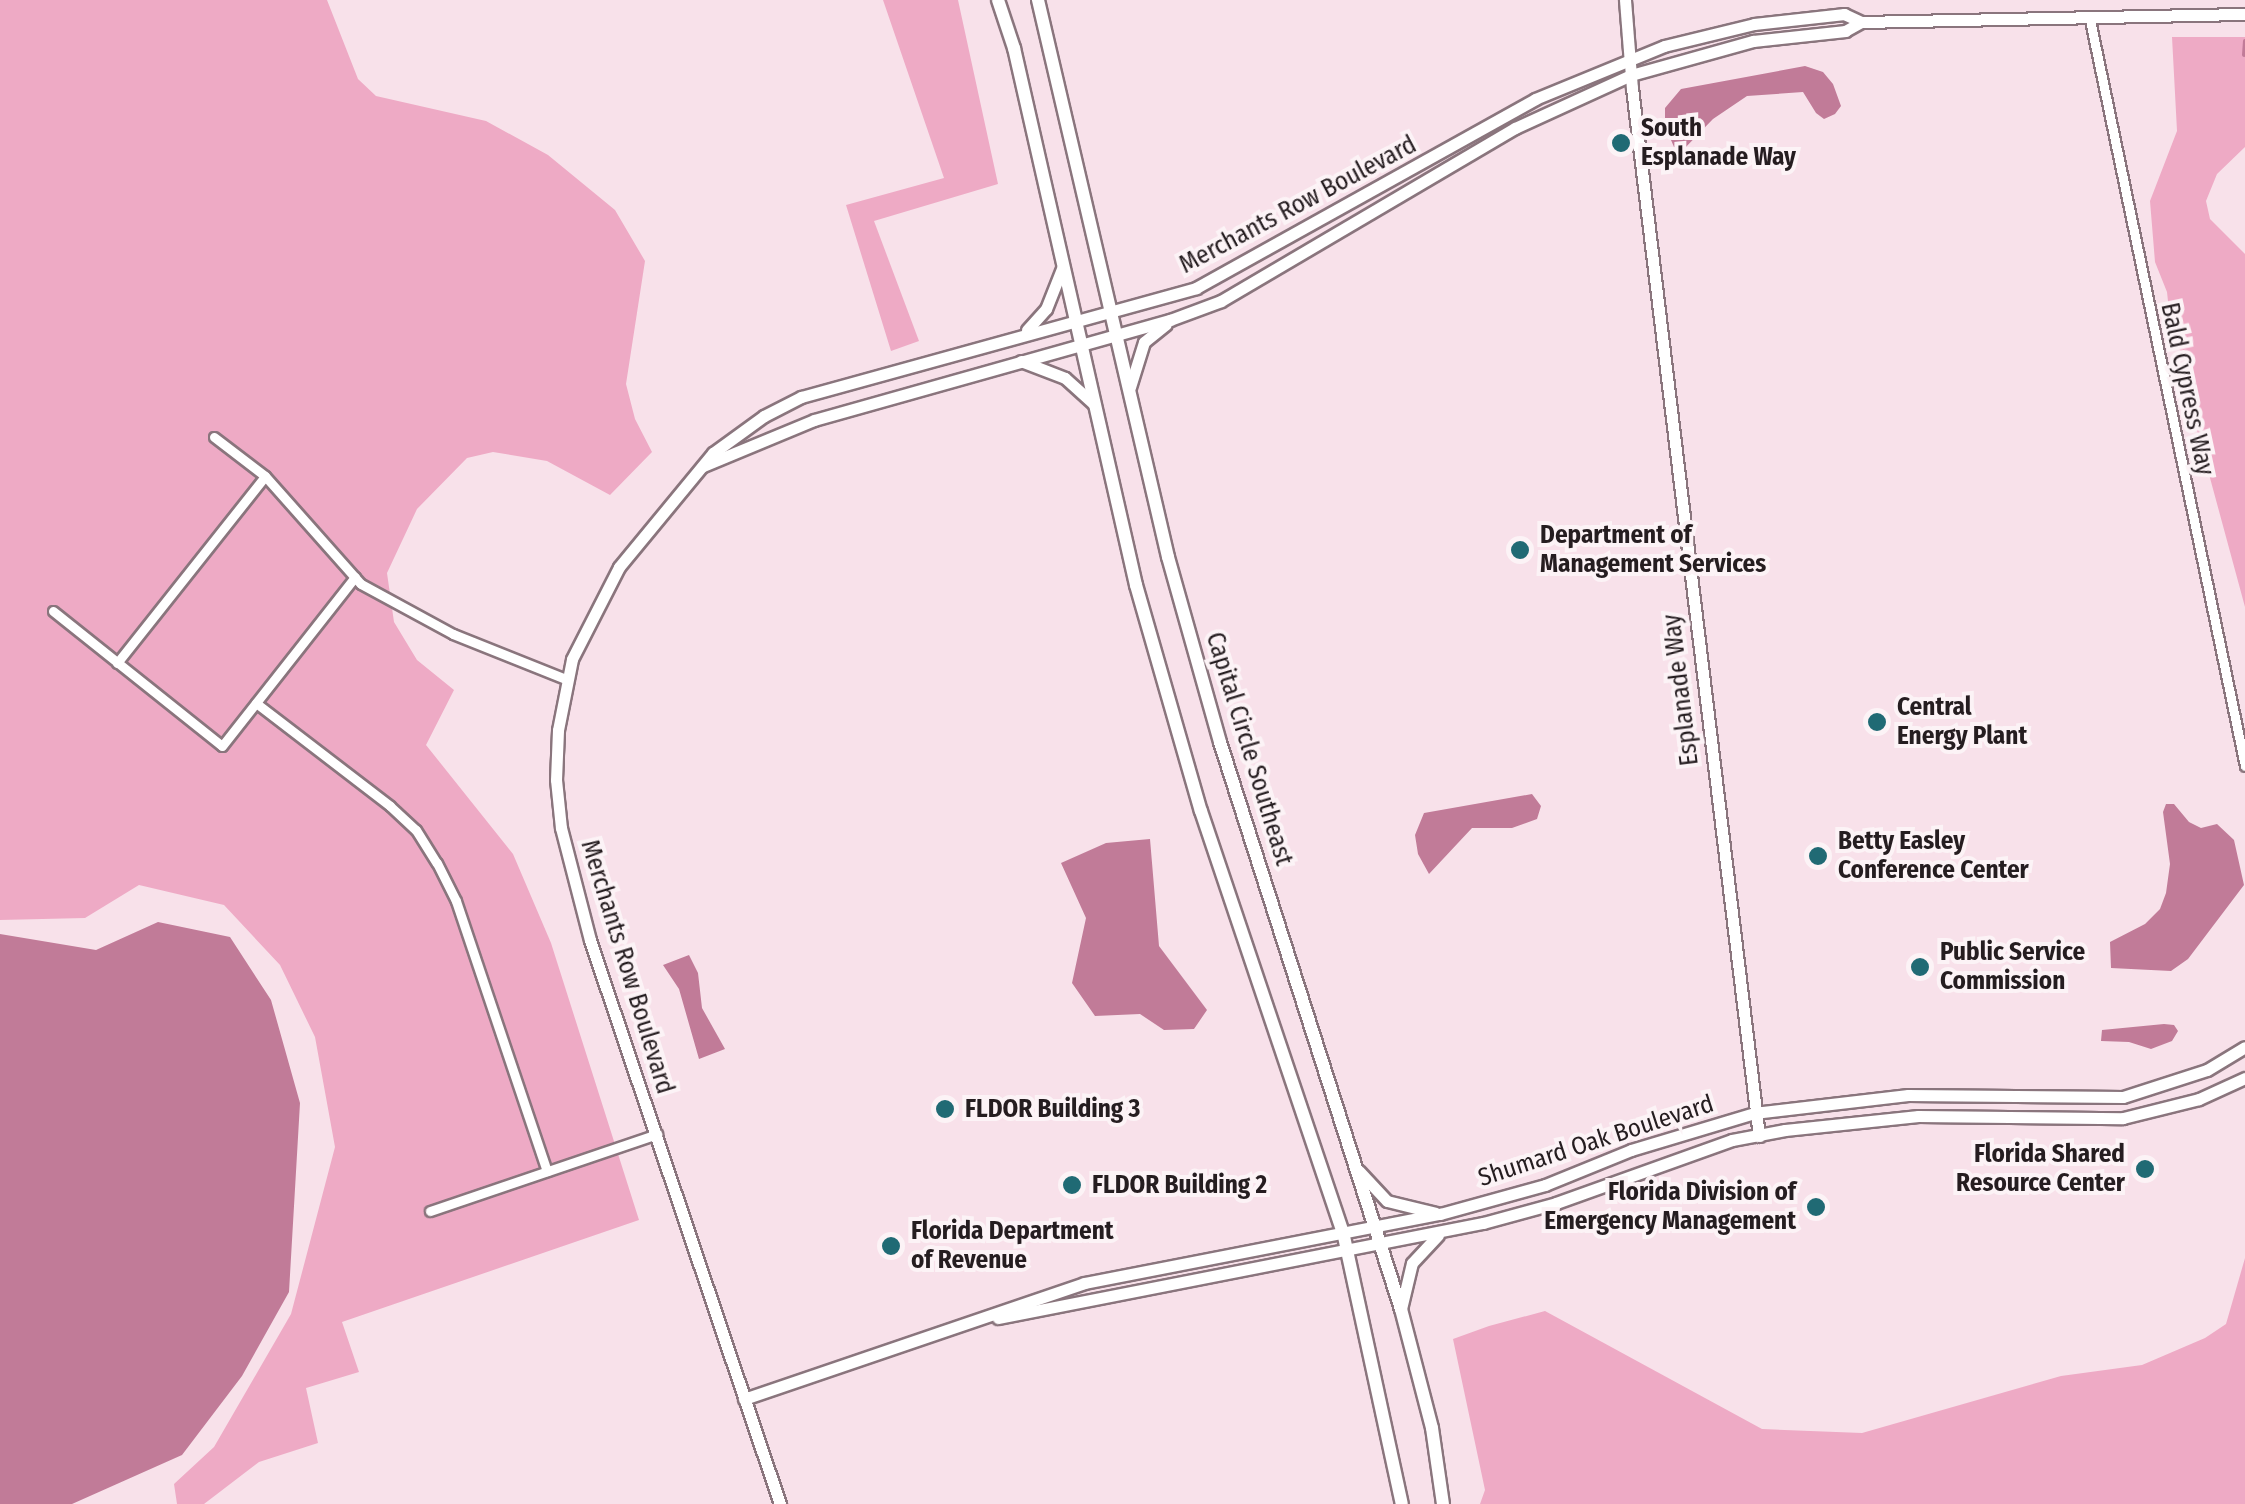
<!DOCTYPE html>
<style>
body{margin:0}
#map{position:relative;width:2245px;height:1504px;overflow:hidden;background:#f8e1ea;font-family:"Fira Sans Condensed",sans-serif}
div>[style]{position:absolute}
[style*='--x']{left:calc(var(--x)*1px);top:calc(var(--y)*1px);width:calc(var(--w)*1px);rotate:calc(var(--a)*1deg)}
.green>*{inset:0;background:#eeaac5}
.water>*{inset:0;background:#c17b98}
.stream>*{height:4px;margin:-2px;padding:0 2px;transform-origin:2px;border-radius:2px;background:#c17b98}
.roads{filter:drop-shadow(2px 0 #8a757d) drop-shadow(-2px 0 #8a757d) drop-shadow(0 2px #8a757d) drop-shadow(0 -2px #8a757d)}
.street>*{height:9px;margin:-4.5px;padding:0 4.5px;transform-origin:4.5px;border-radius:4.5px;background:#fff}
.secondary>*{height:11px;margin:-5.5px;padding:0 5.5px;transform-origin:5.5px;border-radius:5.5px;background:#fff}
.primary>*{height:12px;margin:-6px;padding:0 6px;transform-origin:6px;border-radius:6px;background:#fff}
.dots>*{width:28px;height:28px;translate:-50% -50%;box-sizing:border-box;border:5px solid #fcf3f6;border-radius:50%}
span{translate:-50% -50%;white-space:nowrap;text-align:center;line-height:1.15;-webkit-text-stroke:8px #fcf3f6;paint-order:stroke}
.poi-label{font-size:25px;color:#251d20;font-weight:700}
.left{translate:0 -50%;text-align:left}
.right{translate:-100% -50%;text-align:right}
.street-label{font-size:25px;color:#251d20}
</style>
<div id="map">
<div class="green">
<div style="clip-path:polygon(0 0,327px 0,358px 79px,376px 96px,486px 121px,548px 155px,615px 210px,645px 261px,626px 384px,635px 419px,652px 452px,610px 495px,547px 461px,493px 452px,467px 458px,417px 509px,387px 573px,394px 622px,417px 660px,454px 690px,426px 745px,513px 854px,551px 943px,639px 1220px,342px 1322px,359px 1372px,306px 1388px,318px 1443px,259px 1462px,204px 1504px,177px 1504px,174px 1484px,214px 1447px,291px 1314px,335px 1147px,315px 1037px,280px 965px,224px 905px,139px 885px,85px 918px,0 920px)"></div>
<div style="clip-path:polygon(883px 0,958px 0,998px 184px,874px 221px,919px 341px,891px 351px,846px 205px,944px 178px)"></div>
<div style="clip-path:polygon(2172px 37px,2245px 37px,2245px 147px,2217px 174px,2206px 201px,2210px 219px,2245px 254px,2245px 607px,2197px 430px,2186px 359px,2172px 338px,2167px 292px,2155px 262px,2150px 201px,2177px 131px)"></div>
<div style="clip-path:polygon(2245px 1258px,2245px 1504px,1480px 1504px,1485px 1490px,1453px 1339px,1489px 1326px,1545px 1311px,1762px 1429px,1862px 1433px,2061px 1376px,2142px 1365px,2205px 1338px,2226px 1324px)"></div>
</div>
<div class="water">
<div style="clip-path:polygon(1805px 66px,1823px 72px,1833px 84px,1841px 106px,1835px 114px,1824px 119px,1816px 113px,1803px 92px,1747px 96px,1713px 119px,1682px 151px,1674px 147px,1665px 126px,1665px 108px,1681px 89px)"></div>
<div style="clip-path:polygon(1532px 794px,1541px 806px,1537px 819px,1512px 828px,1472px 828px,1429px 874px,1418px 854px,1415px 835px,1424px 813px)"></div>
<div style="clip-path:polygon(2166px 804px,2174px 804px,2189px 822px,2201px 828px,2217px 824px,2234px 840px,2244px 885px,2188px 959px,2171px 971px,2111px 968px,2110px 942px,2145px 924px,2160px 909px,2166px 893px,2170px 864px,2163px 812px)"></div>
<div style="clip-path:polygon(1150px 839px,1159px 946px,1207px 1010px,1194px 1029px,1164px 1030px,1140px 1014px,1095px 1016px,1072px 983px,1086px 918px,1061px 863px,1106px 843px)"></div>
<div style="clip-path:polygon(158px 922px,230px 937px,271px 1000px,300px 1103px,289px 1292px,242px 1376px,182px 1455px,72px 1504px,0 1504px,0 934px,96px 950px)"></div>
<div style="clip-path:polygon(689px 955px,698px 973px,702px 1008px,725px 1049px,699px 1059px,679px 989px,663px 965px)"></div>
<div style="clip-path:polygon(2164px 1024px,2174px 1025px,2178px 1031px,2172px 1041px,2151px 1049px,2129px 1042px,2101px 1041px,2102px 1030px)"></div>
</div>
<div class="stream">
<div style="--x:2244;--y:55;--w:14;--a:-86"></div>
</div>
<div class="roads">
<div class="street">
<div style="--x:2090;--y:20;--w:762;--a:78.26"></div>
<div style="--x:214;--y:437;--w:64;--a:37.4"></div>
<div style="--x:265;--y:476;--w:144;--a:48.4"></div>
<div style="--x:361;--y:584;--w:105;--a:28.5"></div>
<div style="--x:453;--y:634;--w:124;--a:21.8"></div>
<div style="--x:53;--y:611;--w:216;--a:38.6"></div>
<div style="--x:222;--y:746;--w:215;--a:-51.8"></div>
<div style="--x:117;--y:663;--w:238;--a:-51.6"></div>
<div style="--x:256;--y:703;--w:169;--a:37.5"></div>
<div style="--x:390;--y:806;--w:35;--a:43"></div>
<div style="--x:416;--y:830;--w:39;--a:58"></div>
<div style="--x:437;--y:863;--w:42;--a:63.4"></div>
<div style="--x:456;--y:901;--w:285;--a:71.4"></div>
<div style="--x:430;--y:1211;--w:240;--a:-18.7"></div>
</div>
<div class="secondary">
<div style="--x:1625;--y:0;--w:88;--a:85.5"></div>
<div style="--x:1632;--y:88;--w:1056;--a:83.09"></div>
<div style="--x:1027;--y:330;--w:28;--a:-48"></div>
<div style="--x:1046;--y:309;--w:46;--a:-68.4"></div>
<div style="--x:1021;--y:361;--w:47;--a:21.1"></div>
<div style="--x:1065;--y:378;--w:39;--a:42"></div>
<div style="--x:1130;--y:387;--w:47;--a:-72.7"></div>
<div style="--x:1144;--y:342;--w:28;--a:-39"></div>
<div style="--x:703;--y:466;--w:120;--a:-22.5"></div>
<div style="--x:814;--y:420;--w:370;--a:-15.7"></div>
<div style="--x:1170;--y:320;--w:54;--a:-20.4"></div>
<div style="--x:1221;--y:301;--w:341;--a:-30.5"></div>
<div style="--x:1515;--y:128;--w:128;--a:-24.6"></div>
<div style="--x:1631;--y:75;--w:127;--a:-15.6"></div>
<div style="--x:1753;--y:41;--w:93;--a:-6.2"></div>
<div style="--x:1845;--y:31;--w:18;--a:-29"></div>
<div style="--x:1359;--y:1171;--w:41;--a:47"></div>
<div style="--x:1387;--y:1201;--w:50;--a:13.8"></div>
<div style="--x:1401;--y:1309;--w:47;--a:-76.6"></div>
<div style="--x:1412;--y:1263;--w:38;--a:-47"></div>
<div style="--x:998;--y:1318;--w:494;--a:-11.1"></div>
<div style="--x:1483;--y:1223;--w:76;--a:-15.3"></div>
<div style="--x:1556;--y:1203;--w:187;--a:-19.7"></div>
<div style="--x:1732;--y:1140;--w:54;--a:-10.7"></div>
<div style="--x:1785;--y:1130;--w:134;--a:-6"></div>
<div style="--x:1918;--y:1116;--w:205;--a:0.6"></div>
<div style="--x:2123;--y:1118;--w:78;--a:-14"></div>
<div style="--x:2199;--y:1099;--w:51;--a:-24.5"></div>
<div style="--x:744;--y:1399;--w:359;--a:-18.8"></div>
<div style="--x:1084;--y:1283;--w:363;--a:-11"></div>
<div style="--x:1440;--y:1214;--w:109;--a:-15.4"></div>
<div style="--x:1545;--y:1185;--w:93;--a:-22.1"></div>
<div style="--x:1631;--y:1150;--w:128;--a:-16.7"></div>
<div style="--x:1754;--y:1113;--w:155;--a:-6.7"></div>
<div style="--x:1908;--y:1095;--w:215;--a:0.5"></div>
<div style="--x:2123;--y:1097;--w:88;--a:-17.8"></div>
<div style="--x:2207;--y:1070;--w:44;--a:-31.2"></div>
<div style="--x:780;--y:1504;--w:595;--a:-108.62"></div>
<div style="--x:590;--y:940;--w:116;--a:-104.5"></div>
<div style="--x:561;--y:828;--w:48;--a:-95.9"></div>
<div style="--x:556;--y:780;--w:50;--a:-87.7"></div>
<div style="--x:558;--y:730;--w:72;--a:-78.8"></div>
<div style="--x:572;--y:659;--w:103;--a:-62.9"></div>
<div style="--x:619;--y:567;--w:148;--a:-50.5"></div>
<div style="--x:713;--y:453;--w:63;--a:-36"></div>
<div style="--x:764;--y:416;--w:42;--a:-27.2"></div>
<div style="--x:801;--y:397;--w:410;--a:-15.4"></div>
<div style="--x:1196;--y:288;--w:388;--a:-29.1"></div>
<div style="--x:1535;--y:99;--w:139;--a:-22.3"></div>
<div style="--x:1664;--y:46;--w:93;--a:-13.7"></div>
<div style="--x:1754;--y:24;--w:91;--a:-6.3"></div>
<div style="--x:1844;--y:14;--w:19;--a:25"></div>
<div style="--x:1861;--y:22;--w:384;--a:-1.2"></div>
</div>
<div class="primary">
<div style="--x:998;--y:0;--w:51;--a:71.6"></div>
<div style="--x:1014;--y:48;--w:551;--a:77.2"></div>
<div style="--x:1136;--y:585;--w:235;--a:74"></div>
<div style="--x:1201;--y:811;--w:444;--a:71.4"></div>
<div style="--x:1343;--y:1232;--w:278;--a:77.8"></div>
<div style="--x:1038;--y:0;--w:572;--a:76.86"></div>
<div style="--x:1168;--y:557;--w:192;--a:74.3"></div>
<div style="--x:1220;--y:742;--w:595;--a:72.3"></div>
<div style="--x:1401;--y:1309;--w:123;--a:75.4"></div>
<div style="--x:1432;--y:1428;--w:77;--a:81.8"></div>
</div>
</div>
<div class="dots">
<div style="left:1621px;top:143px;background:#206a74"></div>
<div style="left:1520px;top:550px;background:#206a74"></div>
<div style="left:1877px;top:722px;background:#206a74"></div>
<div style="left:1818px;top:856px;background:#206a74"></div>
<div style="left:1920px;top:967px;background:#206a74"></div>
<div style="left:945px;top:1109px;background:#206a74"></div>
<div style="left:2145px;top:1169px;background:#206a74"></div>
<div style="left:1072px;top:1185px;background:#206a74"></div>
<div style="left:1816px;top:1207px;background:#206a74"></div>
<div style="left:891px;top:1246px;background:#206a74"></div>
</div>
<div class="poi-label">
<span class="left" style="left:1641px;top:143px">South<br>Esplanade Way</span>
<span class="left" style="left:1540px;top:550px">Department of<br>Management Services</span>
<span class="left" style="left:1897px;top:722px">Central<br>Energy Plant</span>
<span class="left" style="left:1838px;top:856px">Betty Easley<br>Conference Center</span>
<span class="left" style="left:1940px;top:967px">Public Service<br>Commission</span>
<span class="left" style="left:965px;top:1109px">FLDOR Building 3</span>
<span class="right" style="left:2125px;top:1169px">Florida Shared<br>Resource Center</span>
<span class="left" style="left:1092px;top:1185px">FLDOR Building 2</span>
<span class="right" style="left:1796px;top:1207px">Florida Division of<br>Emergency Management</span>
<span class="left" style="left:911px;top:1246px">Florida Department<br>of Revenue</span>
</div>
<div class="street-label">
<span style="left:1298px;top:205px;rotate:-28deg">Merchants Row Boulevard</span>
<span style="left:2187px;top:389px;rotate:78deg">Bald Cypress Way</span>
<span style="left:1681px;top:690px;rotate:-97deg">Esplanade Way</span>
<span style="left:1249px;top:749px;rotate:73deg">Capital Circle Southeast</span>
<span style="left:627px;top:967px;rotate:73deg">Merchants Row Boulevard</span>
<span style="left:1596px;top:1141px;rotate:-18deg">Shumard Oak Boulevard</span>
</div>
</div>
